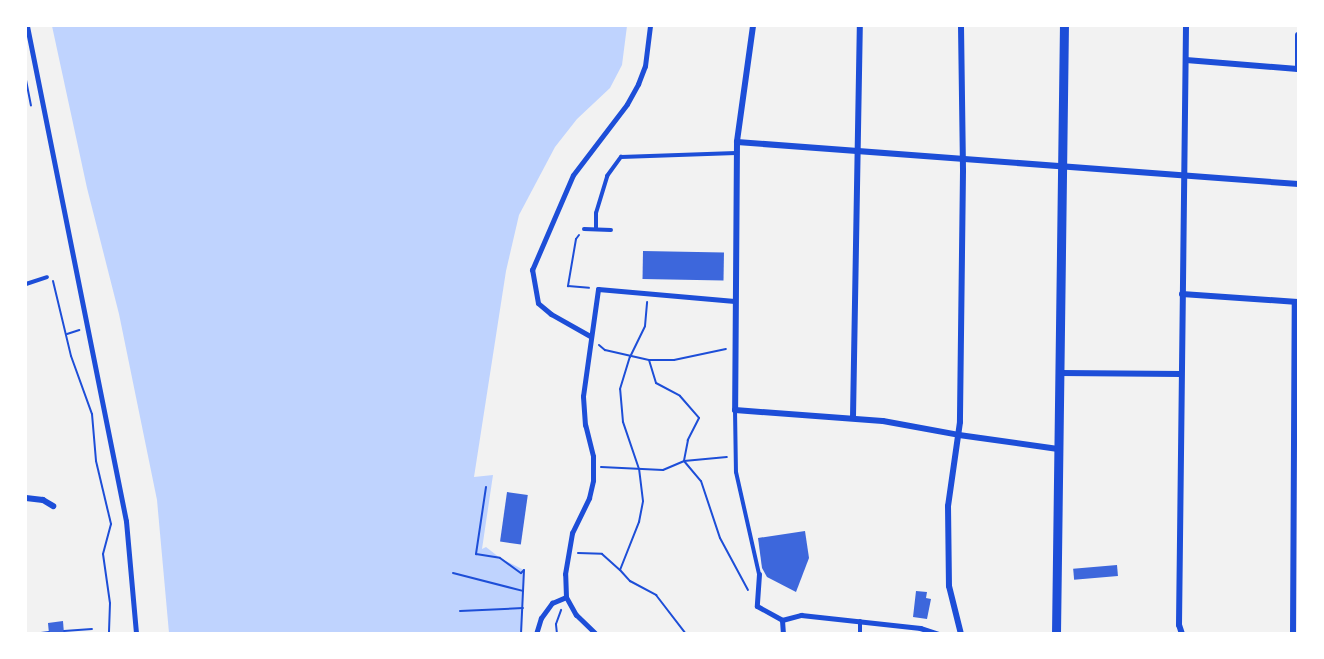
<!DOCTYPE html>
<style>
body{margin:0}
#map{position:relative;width:1324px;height:659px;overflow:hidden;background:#f2f2f2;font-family:Bitter,serif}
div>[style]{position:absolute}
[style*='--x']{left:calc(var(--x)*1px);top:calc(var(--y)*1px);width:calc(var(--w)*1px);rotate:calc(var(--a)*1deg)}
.water>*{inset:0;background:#bfd3fe}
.building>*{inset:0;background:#3d67dc;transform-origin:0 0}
.path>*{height:2px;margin:-1px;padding:0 1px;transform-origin:1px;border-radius:1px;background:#1d4ed8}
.service>*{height:4px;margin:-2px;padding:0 2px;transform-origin:2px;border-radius:2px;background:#1d4ed8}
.pedestrian>*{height:5px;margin:-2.5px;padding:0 2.5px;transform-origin:2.5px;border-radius:2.5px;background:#1d4ed8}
.minor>*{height:6px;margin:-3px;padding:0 3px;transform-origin:3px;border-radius:3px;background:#1d4ed8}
.tertiary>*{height:9px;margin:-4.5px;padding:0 4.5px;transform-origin:4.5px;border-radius:4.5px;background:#1d4ed8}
span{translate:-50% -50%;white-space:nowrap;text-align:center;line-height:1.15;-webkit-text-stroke:6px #fff;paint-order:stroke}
.frame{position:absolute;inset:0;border:27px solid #fff;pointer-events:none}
</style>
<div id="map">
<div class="water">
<div style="clip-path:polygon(52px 26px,627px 26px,622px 65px,610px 88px,577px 119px,555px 147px,519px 215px,506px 271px,474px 477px,493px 475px,482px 549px,486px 547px,500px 558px,524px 570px,521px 633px,169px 633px,157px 500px,119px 314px,87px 188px)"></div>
</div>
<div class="building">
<div style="left:643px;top:251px;width:81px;height:28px;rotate:1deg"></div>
<div style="left:507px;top:492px;width:21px;height:50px;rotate:8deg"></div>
<div style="clip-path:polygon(805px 531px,809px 558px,796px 592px,767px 577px,762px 568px,758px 538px)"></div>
<div style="left:1117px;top:565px;width:11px;height:44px;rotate:85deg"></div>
<div style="clip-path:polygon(916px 591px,927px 592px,926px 598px,931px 599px,927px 619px,913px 617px)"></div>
<div style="clip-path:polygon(63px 621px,64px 634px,49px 634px,48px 623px)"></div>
</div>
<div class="path">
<div style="--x:26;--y:80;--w:26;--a:79"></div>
<div style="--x:579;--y:235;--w:5;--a:127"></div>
<div style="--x:576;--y:239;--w:48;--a:99.7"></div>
<div style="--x:568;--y:286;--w:21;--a:5"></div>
<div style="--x:53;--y:281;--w:77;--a:76.5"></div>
<div style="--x:71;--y:356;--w:62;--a:70.1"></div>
<div style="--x:92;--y:414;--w:47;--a:85.1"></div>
<div style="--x:96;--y:461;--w:65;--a:76.6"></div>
<div style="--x:111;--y:524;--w:31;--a:105"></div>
<div style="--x:103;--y:554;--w:49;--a:81.9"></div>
<div style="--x:110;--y:603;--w:31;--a:92"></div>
<div style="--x:67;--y:334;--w:13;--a:-18"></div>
<div style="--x:599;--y:345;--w:8;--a:40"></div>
<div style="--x:605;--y:350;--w:45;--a:12.8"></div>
<div style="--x:649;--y:360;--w:24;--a:73"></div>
<div style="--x:656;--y:383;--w:27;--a:28"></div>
<div style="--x:680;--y:396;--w:29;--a:49"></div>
<div style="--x:699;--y:418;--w:25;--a:117"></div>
<div style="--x:688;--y:440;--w:21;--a:101"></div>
<div style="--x:684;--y:461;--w:43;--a:-5.3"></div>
<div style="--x:649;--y:360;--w:25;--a:0"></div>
<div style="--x:674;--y:360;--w:53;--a:-11.9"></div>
<div style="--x:601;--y:467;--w:62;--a:2.8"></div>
<div style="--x:663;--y:470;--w:23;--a:-23"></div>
<div style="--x:684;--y:461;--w:26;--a:50"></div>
<div style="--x:701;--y:481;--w:60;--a:71.6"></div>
<div style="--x:720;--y:538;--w:59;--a:61.7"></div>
<div style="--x:486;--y:487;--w:68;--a:98.5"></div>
<div style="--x:476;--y:554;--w:24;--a:9"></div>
<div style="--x:500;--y:558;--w:26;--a:36"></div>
<div style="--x:521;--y:573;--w:4;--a:-45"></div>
<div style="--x:524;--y:570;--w:64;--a:92.7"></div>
<div style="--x:578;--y:553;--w:24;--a:2"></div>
<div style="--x:602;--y:554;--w:24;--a:42"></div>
<div style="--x:620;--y:570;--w:52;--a:-68.4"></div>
<div style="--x:639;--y:522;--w:21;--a:-79"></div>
<div style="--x:643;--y:501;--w:32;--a:-97"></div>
<div style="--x:639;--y:469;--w:50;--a:-108.8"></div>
<div style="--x:623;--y:422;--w:33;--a:-95"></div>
<div style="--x:620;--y:389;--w:34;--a:-73"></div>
<div style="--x:630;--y:357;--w:34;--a:-64"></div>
<div style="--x:645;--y:326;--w:24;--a:-85"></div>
<div style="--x:620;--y:570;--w:15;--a:48"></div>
<div style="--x:630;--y:581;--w:30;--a:28"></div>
<div style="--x:656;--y:595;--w:49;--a:52.4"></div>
<div style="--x:453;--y:573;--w:72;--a:14.4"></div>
<div style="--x:460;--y:611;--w:63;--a:-2.7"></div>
<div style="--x:64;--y:631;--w:28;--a:-4"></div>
<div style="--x:33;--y:634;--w:16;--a:-7"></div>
<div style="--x:557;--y:634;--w:10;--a:-96"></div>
<div style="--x:556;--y:624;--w:15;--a:-70"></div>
</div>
<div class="service">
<div style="--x:584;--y:229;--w:27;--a:2"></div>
<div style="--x:596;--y:229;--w:16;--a:-90"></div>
<div style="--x:596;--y:213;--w:39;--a:-73"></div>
<div style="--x:607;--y:176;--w:24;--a:-54"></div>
<div style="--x:621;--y:157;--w:115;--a:-2"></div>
<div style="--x:26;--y:284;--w:22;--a:-18"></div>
<div style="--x:735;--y:410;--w:62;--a:89.1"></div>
<div style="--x:736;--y:472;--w:105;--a:77.3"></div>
<div style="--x:860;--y:621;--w:13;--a:90"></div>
</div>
<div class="pedestrian">
<div style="--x:27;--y:26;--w:505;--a:78.69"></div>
<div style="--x:126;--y:521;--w:113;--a:84.9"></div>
<div style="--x:590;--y:336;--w:45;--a:-150.6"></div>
<div style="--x:551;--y:314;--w:17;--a:-140"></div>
<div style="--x:538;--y:303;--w:34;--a:-100"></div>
<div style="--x:532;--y:270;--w:103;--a:-66.7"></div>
<div style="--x:573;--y:175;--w:89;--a:-52.7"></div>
<div style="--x:627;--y:104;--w:23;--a:-61"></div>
<div style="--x:638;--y:84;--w:19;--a:-69"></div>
<div style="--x:645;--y:66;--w:40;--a:-82.9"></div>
<div style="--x:759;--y:574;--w:32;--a:94"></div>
<div style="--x:757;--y:606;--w:29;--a:29"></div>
<div style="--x:782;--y:620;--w:20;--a:-15"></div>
<div style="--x:801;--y:615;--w:120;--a:6.2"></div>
<div style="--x:920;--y:628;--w:20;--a:18"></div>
<div style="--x:782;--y:620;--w:14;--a:86"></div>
<div style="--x:536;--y:634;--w:17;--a:-73"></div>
<div style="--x:541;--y:618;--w:19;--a:-54"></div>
<div style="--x:552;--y:603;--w:15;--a:-23"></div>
<div style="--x:596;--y:634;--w:28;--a:-136"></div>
<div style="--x:576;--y:615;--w:21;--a:-119"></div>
<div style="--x:566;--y:597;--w:23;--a:-92"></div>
<div style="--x:565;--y:574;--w:42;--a:-80.3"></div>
<div style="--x:572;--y:533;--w:39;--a:-64"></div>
<div style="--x:589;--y:498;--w:18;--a:-77"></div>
<div style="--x:593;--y:480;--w:24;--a:-90"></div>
<div style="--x:593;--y:456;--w:32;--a:-104"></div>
<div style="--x:585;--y:425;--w:29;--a:-94"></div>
<div style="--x:583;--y:396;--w:108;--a:-82"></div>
<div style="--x:598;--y:289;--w:137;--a:5"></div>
</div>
<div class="minor">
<div style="--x:753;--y:26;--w:117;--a:97.9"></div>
<div style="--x:737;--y:142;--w:268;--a:90.4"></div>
<div style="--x:735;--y:410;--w:148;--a:4.3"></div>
<div style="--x:883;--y:421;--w:77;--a:10.4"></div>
<div style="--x:959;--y:435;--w:100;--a:8"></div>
<div style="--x:961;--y:26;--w:145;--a:89.2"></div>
<div style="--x:963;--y:171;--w:251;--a:90.7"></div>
<div style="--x:960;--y:422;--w:85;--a:98.1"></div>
<div style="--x:948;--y:506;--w:80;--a:89.3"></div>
<div style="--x:949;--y:586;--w:49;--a:76"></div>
<div style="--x:1186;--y:60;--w:112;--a:4.6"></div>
<div style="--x:1298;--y:69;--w:34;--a:-90"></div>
<div style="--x:737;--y:142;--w:563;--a:4.28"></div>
<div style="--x:1182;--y:294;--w:116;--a:3.9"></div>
<div style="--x:1061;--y:373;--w:120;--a:0.5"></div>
<div style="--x:853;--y:417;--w:391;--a:-89"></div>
<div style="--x:26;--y:498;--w:17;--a:7"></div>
<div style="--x:43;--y:500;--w:12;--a:31"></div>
<div style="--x:1182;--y:634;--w:9;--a:-108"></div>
<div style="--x:1179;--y:625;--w:599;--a:-89.33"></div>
<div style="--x:1293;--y:634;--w:332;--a:-89.7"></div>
</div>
<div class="tertiary">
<div style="--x:1056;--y:634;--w:608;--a:-89.25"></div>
</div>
<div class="frame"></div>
</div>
